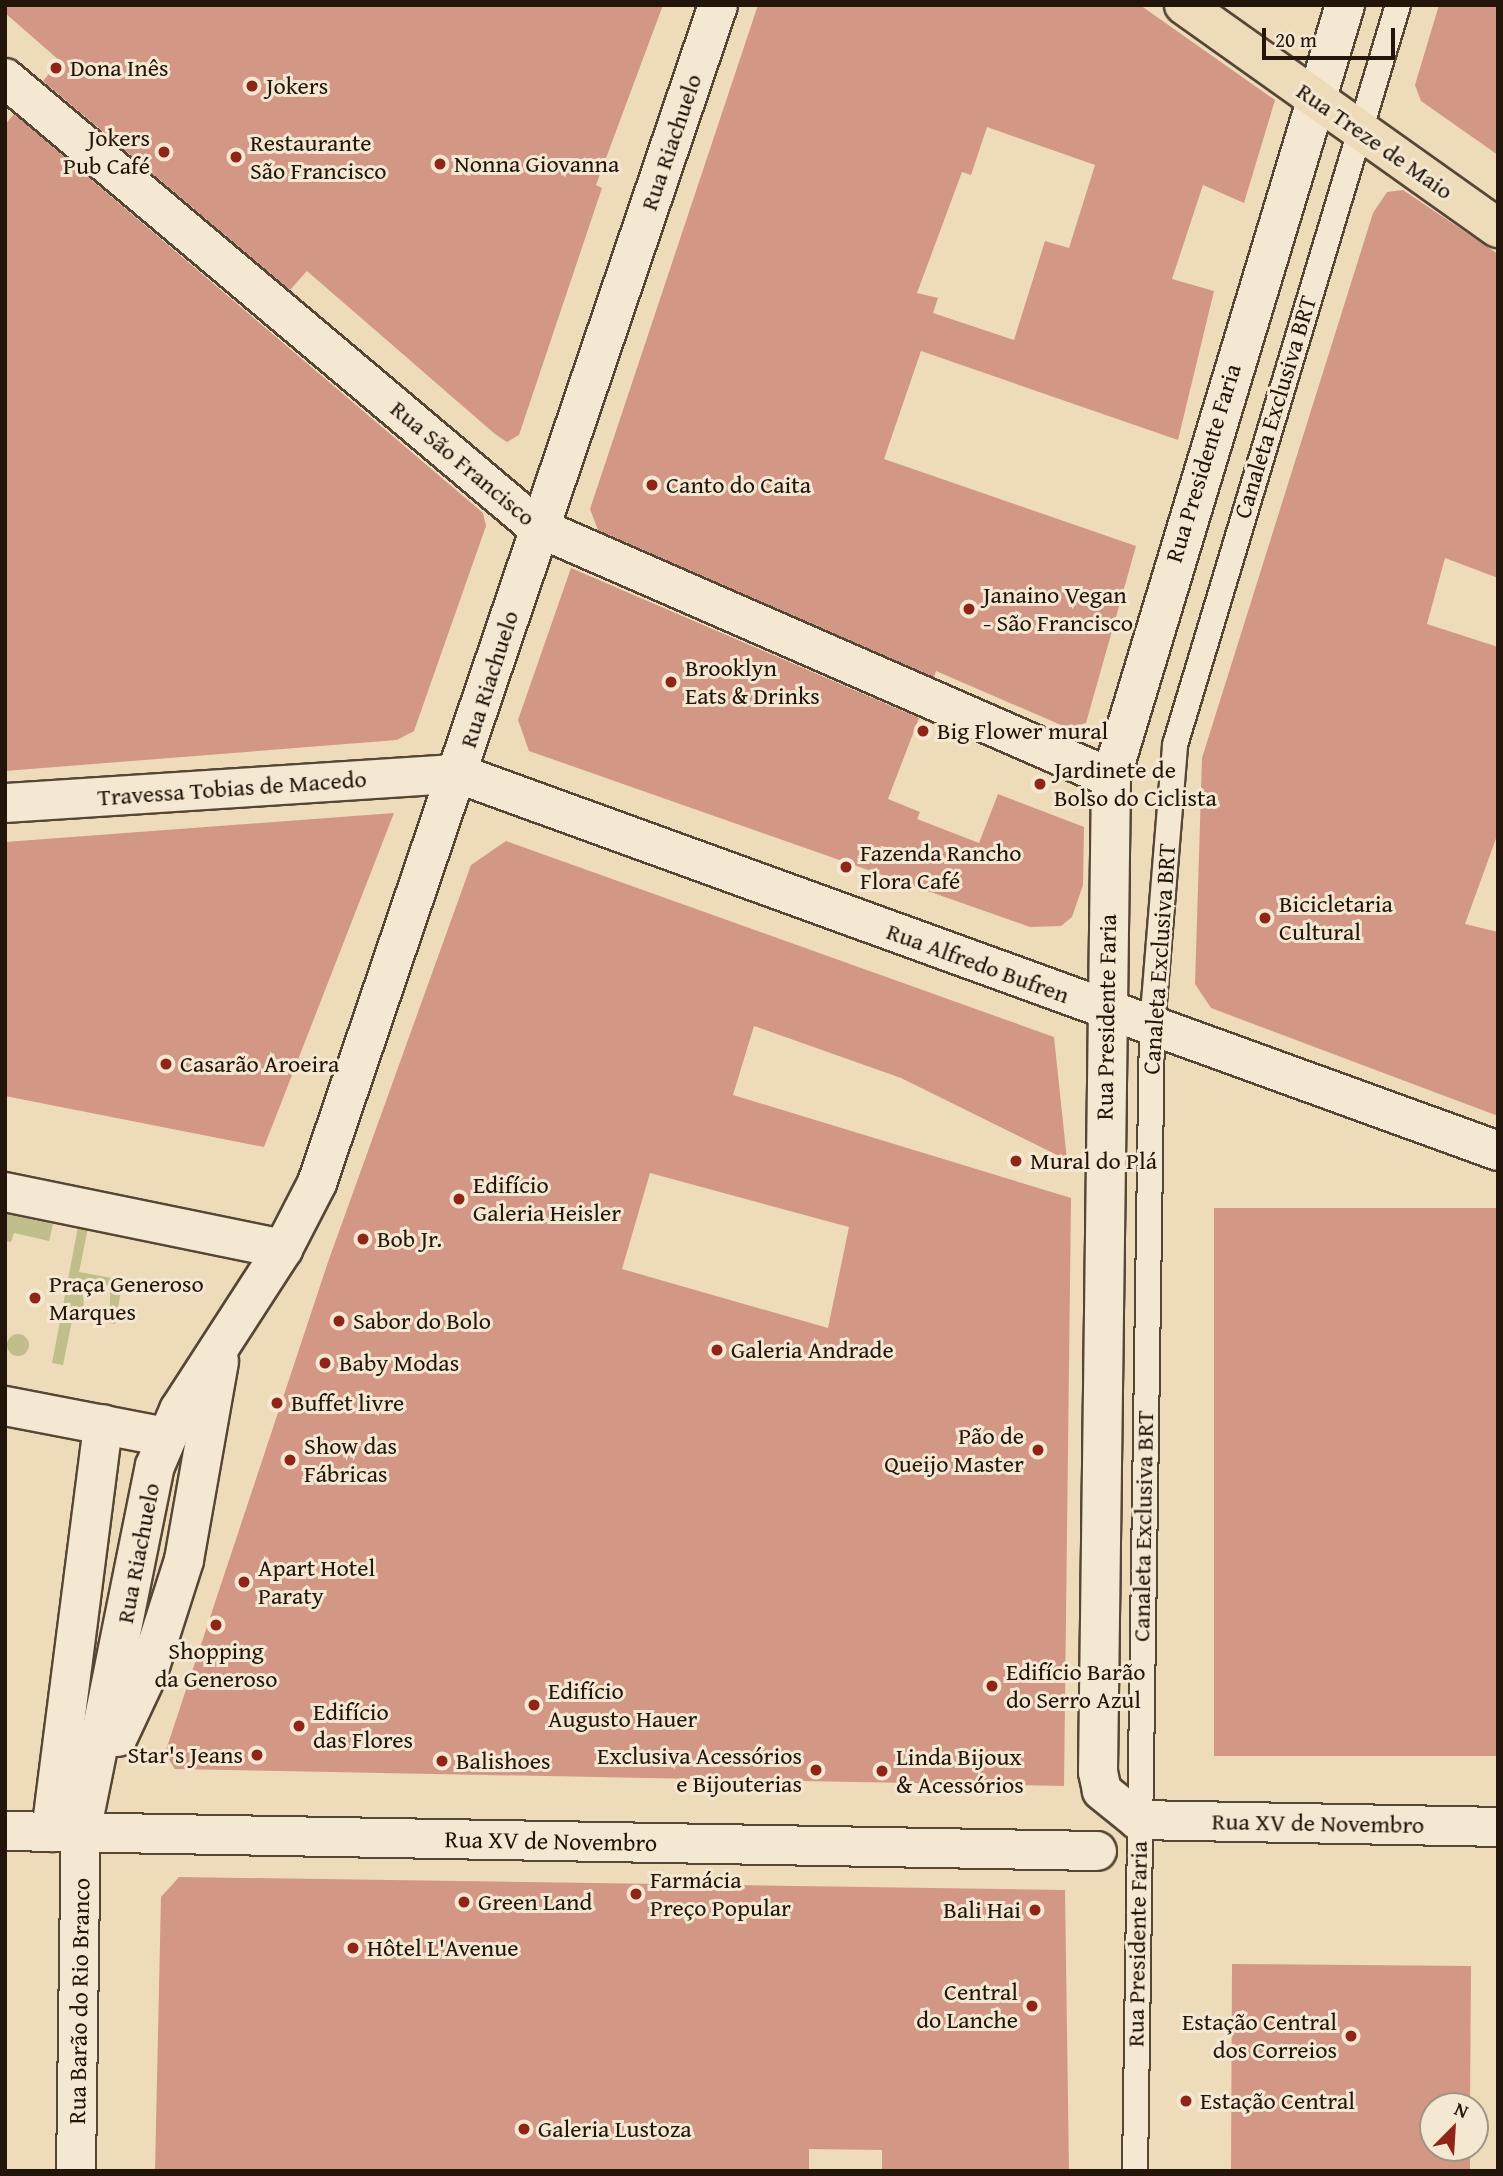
<!DOCTYPE html>
<meta charset="utf-8">
<style>
body{margin:0}
#map{position:relative;width:1503px;height:2176px;overflow:hidden;background:#eedbba;font-family:"Gentium Book Plus",serif}
div>[style]{position:absolute}
[style*='--x']{left:calc(var(--x)*1px);top:calc(var(--y)*1px);width:calc(var(--w)*1px);rotate:calc(var(--a)*1deg)}
.green>*{inset:0;background:#c0be8b}
.round{border-radius:50%}
.building>*{inset:0;background:#d39786;transform-origin:0 0}
.roads{filter:drop-shadow(2px 0 #564636) drop-shadow(-2px 0 #564636) drop-shadow(0 2px #564636) drop-shadow(0 -2px #564636)}
.service>*{height:24px;margin:-12px;padding:0 12px;transform-origin:12px;border-radius:12px;background:#f4e8d2}
.pedestrian>*{height:38px;margin:-19px;padding:0 19px;transform-origin:19px;border-radius:19px;background:#f4e8d2}
.minor>*{height:38px;margin:-19px;padding:0 19px;transform-origin:19px;border-radius:19px;background:#f4e8d2}
.tertiary>*{height:38px;margin:-19px;padding:0 19px;transform-origin:19px;border-radius:19px;background:#f4e8d2}
.primary>*{height:38px;margin:-19px;padding:0 19px;transform-origin:19px;border-radius:19px;background:#eedbba}
.dots>*{width:19px;height:19px;translate:-50% -50%;box-sizing:border-box;border:4px solid #f4e8d2;border-radius:50%}
span{translate:-50% -50%;white-space:nowrap;text-align:center;line-height:1.15;-webkit-text-stroke:6px #f4e8d2;paint-order:stroke}
.poi-label{font-size:24px;color:#23150a}
.left{translate:0 -50%;text-align:left}
.right{translate:-100% -50%;text-align:right}
.street-label{font-size:24px;color:#23150a}
.frame{position:absolute;inset:0;border:7px solid #23150a;pointer-events:none}
.north{position:absolute;left:1419px;top:2092px;width:70px;height:70px;box-sizing:border-box;background:#f4e8d2;border:2px solid #a09482;border-radius:50%;rotate:24deg;font-size:19px;font-weight:700;line-height:28px;text-align:center;color:#23150a}
.north::after{content:'';display:block;margin:auto;width:24px;height:32px;background:#8f2418;clip-path:polygon(50% 0,100% 100%,50% 72%,0 100%)}
.scale{position:absolute;left:1262px;top:28px;width:133px;height:32px;box-sizing:border-box;border:4px solid #23150a;border-top:0;padding-left:9px;font-size:21px;line-height:24px;white-space:nowrap;color:#23150a;-webkit-text-stroke:5px #f4e8d2;paint-order:stroke}
</style>
<div id="map">
<div class="green">
<div style="clip-path:polygon(5px 1214px,53px 1224px,49px 1241px,14px 1233px,11px 1242px,5px 1241px)"></div>
<div style="clip-path:polygon(evenodd,78px 1227px,88px 1228px,79px 1272px,123px 1280px,115px 1324px,73px 1316px,63px 1365px,52px 1363px,78px 1227px,83px 1285px,110px 1285px,110px 1313px,84px 1313px,83px 1285px)"></div>
<div class="round" style="left:7px;top:1334px;width:22px;height:22px"></div>
</div>
<div class="building">
<div style="clip-path:polygon(5px 5px,663px 5px,596px 185px,602px 188px,519px 435px,507px 442px,495px 434px,307px 271px,290px 290px,43px 81px,60px 61px,5px 13px)"></div>
<div style="clip-path:polygon(evenodd,758px 5px,1140px 5px,1275px 100px,1244px 203px,1203px 185px,1172px 279px,1214px 291px,1178px 440px,921px 351px,884px 459px,1136px 546px,1086px 723px,1068px 728px,936px 671px,934px 677px,598px 530px,590px 509px,758px 5px,987px 127px,1095px 165px,1069px 248px,1045px 241px,1014px 340px,933px 313px,938px 298px,917px 293px,962px 172px,971px 175px,987px 127px)"></div>
<div style="clip-path:polygon(1439px 5px,1498px 5px,1498px 155px,1421px 101px,1415px 85px)"></div>
<div style="clip-path:polygon(14px 114px,483px 513px,486px 526px,414px 731px,397px 740px,5px 771px,5px 125px)"></div>
<div style="clip-path:polygon(1403px 190px,1498px 254px,1498px 578px,1445px 558px,1427px 624px,1498px 647px,1498px 833px,1465px 924px,1498px 932px,1498px 1116px,1211px 1008px,1195px 984px,1202px 758px,1373px 213px,1387px 192px)"></div>
<div style="clip-path:polygon(571px 568px,919px 718px,888px 799px,920px 812px,917px 819px,979px 843px,998px 794px,1084px 827px,1083px 885px,1072px 917px,1061px 926px,1030px 927px,529px 751px,518px 720px)"></div>
<div style="clip-path:polygon(394px 813px,264px 1147px,5px 1096px,5px 842px)"></div>
<div style="clip-path:polygon(evenodd,506px 841px,1054px 1037px,1067px 1160px,901px 1078px,754px 1026px,733px 1095px,1071px 1198px,1064px 1786px,175px 1769px,165px 1753px,328px 1262px,471px 865px,506px 841px,650px 1173px,849px 1227px,828px 1328px,622px 1269px,650px 1173px)"></div>
<div style="left:1214px;top:1208px;width:284px;height:548px"></div>
<div style="clip-path:polygon(179px 1877px,1065px 1890px,1069px 2171px,882px 2171px,882px 2150px,809px 2149px,809px 2171px,155px 2171px,161px 1897px)"></div>
<div style="clip-path:polygon(1232px 1964px,1471px 1966px,1470px 2106px,1433px 2106px,1433px 2148px,1470px 2148px,1470px 2171px,1231px 2171px)"></div>
</div>
<div class="roads">
<div class="service">
<div style="--x:1135;--y:2171;--w:1145;--a:-89.15"></div>
<div style="--x:1152;--y:1026;--w:282;--a:-85.3"></div>
<div style="--x:1175;--y:745;--w:773;--a:-73.23"></div>
</div>
<div class="pedestrian">
<div style="--x:5;--y:1192;--w:284;--a:11.6"></div>
<div style="--x:5;--y:1406;--w:164;--a:10.9"></div>
<div style="--x:5;--y:1831;--w:1092;--a:1.05"></div>
<div style="--x:51;--y:1832;--w:411;--a:-82.7"></div>
</div>
<div class="minor">
<div style="--x:5;--y:78;--w:696;--a:40.16"></div>
<div style="--x:537;--y:527;--w:626;--a:23.62"></div>
</div>
<div class="tertiary">
<div style="--x:1345;--y:5;--w:808;--a:106.84"></div>
<div style="--x:1111;--y:778;--w:994;--a:90.75"></div>
<div style="--x:1098;--y:1772;--w:19;--a:78"></div>
<div style="--x:1102;--y:1791;--w:46;--a:38.9"></div>
<div style="--x:1138;--y:1820;--w:360;--a:1.1"></div>
<div style="--x:5;--y:803;--w:455;--a:-3.7"></div>
<div style="--x:459;--y:774;--w:1105;--a:19.94"></div>
<div style="--x:118;--y:1737;--w:71;--a:-64.9"></div>
<div style="--x:148;--y:1673;--w:119;--a:-72.3"></div>
<div style="--x:184;--y:1560;--w:202;--a:-80"></div>
<div style="--x:76;--y:2171;--w:339;--a:-89.2"></div>
<div style="--x:81;--y:1832;--w:373;--a:-78.6"></div>
<div style="--x:155;--y:1466;--w:61;--a:-66.8"></div>
<div style="--x:179;--y:1410;--w:192;--a:-57.1"></div>
<div style="--x:283;--y:1249;--w:74;--a:-62.7"></div>
<div style="--x:317;--y:1183;--w:1244;--a:-71.2"></div>
</div>
<div class="primary">
<div style="--x:1184;--y:5;--w:385;--a:35.4"></div>
</div>
</div>
<div class="dots">
<div style="left:56px;top:68px;background:#8f2418"></div>
<div style="left:252px;top:86px;background:#8f2418"></div>
<div style="left:164px;top:152px;background:#8f2418"></div>
<div style="left:236px;top:157px;background:#8f2418"></div>
<div style="left:440px;top:164px;background:#8f2418"></div>
<div style="left:652px;top:485px;background:#8f2418"></div>
<div style="left:969px;top:609px;background:#8f2418"></div>
<div style="left:671px;top:682px;background:#8f2418"></div>
<div style="left:923px;top:731px;background:#8f2418"></div>
<div style="left:1040px;top:784px;background:#8f2418"></div>
<div style="left:846px;top:867px;background:#8f2418"></div>
<div style="left:1265px;top:918px;background:#8f2418"></div>
<div style="left:166px;top:1064px;background:#8f2418"></div>
<div style="left:1016px;top:1161px;background:#8f2418"></div>
<div style="left:459px;top:1199px;background:#8f2418"></div>
<div style="left:363px;top:1239px;background:#8f2418"></div>
<div style="left:35px;top:1298px;background:#8f2418"></div>
<div style="left:339px;top:1321px;background:#8f2418"></div>
<div style="left:717px;top:1350px;background:#8f2418"></div>
<div style="left:325px;top:1363px;background:#8f2418"></div>
<div style="left:277px;top:1403px;background:#8f2418"></div>
<div style="left:1038px;top:1450px;background:#8f2418"></div>
<div style="left:290px;top:1460px;background:#8f2418"></div>
<div style="left:244px;top:1582px;background:#8f2418"></div>
<div style="left:216px;top:1625px;background:#8f2418"></div>
<div style="left:992px;top:1686px;background:#8f2418"></div>
<div style="left:534px;top:1705px;background:#8f2418"></div>
<div style="left:299px;top:1726px;background:#8f2418"></div>
<div style="left:257px;top:1755px;background:#8f2418"></div>
<div style="left:442px;top:1761px;background:#8f2418"></div>
<div style="left:816px;top:1770px;background:#8f2418"></div>
<div style="left:882px;top:1771px;background:#8f2418"></div>
<div style="left:636px;top:1894px;background:#8f2418"></div>
<div style="left:464px;top:1902px;background:#8f2418"></div>
<div style="left:1035px;top:1910px;background:#8f2418"></div>
<div style="left:353px;top:1948px;background:#8f2418"></div>
<div style="left:1032px;top:2006px;background:#8f2418"></div>
<div style="left:1351px;top:2036px;background:#8f2418"></div>
<div style="left:1186px;top:2101px;background:#8f2418"></div>
<div style="left:524px;top:2129px;background:#8f2418"></div>
</div>
<div class="poi-label">
<span class="left" style="left:70px;top:68px">Dona Inês</span>
<span class="left" style="left:266px;top:86px">Jokers</span>
<span class="right" style="left:150px;top:152px">Jokers<br>Pub Café</span>
<span class="left" style="left:250px;top:157px">Restaurante<br>São Francisco</span>
<span class="left" style="left:454px;top:164px">Nonna Giovanna</span>
<span class="left" style="left:666px;top:485px">Canto do Caita</span>
<span class="left" style="left:983px;top:609px">Janaino Vegan<br>- São Francisco</span>
<span class="left" style="left:685px;top:682px">Brooklyn<br>Eats &amp; Drinks</span>
<span class="left" style="left:937px;top:731px">Big Flower mural</span>
<span class="left" style="left:1054px;top:784px">Jardinete de<br>Bolso do Ciclista</span>
<span class="left" style="left:860px;top:867px">Fazenda Rancho<br>Flora Café</span>
<span class="left" style="left:1279px;top:918px">Bicicletaria<br>Cultural</span>
<span class="left" style="left:180px;top:1064px">Casarão Aroeira</span>
<span class="left" style="left:1030px;top:1161px">Mural do Plá</span>
<span class="left" style="left:473px;top:1199px">Edifício<br>Galeria Heisler</span>
<span class="left" style="left:377px;top:1239px">Bob Jr.</span>
<span class="left" style="left:49px;top:1298px">Praça Generoso<br>Marques</span>
<span class="left" style="left:353px;top:1321px">Sabor do Bolo</span>
<span class="left" style="left:731px;top:1350px">Galeria Andrade</span>
<span class="left" style="left:339px;top:1363px">Baby Modas</span>
<span class="left" style="left:291px;top:1403px">Buffet livre</span>
<span class="right" style="left:1024px;top:1450px">Pão de<br>Queijo Master</span>
<span class="left" style="left:304px;top:1460px">Show das<br>Fábricas</span>
<span class="left" style="left:258px;top:1582px">Apart Hotel<br>Paraty</span>
<span style="left:216px;top:1665px">Shopping<br>da Generoso</span>
<span class="left" style="left:1006px;top:1686px">Edifício Barão<br>do Serro Azul</span>
<span class="left" style="left:548px;top:1705px">Edifício<br>Augusto Hauer</span>
<span class="left" style="left:313px;top:1726px">Edifício<br>das Flores</span>
<span class="right" style="left:243px;top:1755px">Star's Jeans</span>
<span class="right" style="left:802px;top:1770px">Exclusiva Acessórios<br>e Bijouterias</span>
<span class="left" style="left:896px;top:1771px">Linda Bijoux<br>&amp; Acessórios</span>
<span class="left" style="left:456px;top:1761px">Balishoes</span>
<span class="left" style="left:650px;top:1894px">Farmácia<br>Preço Popular</span>
<span class="left" style="left:478px;top:1902px">Green Land</span>
<span class="right" style="left:1021px;top:1910px">Bali Hai</span>
<span class="left" style="left:367px;top:1948px">Hôtel L'Avenue</span>
<span class="right" style="left:1018px;top:2006px">Central<br>do Lanche</span>
<span class="right" style="left:1337px;top:2036px">Estação Central<br>dos Correios</span>
<span class="left" style="left:1200px;top:2101px">Estação Central</span>
<span class="left" style="left:538px;top:2129px">Galeria Lustoza</span>
</div>
<div class="street-label">
<span style="left:1375px;top:141px;rotate:35deg">Rua Treze de Maio</span>
<span style="left:671px;top:142px;rotate:-71deg">Rua Riachuelo</span>
<span style="left:1275px;top:407px;rotate:-73deg">Canaleta Exclusiva BRT</span>
<span style="left:463px;top:463px;rotate:40deg">Rua São Francisco</span>
<span style="left:1203px;top:463px;rotate:-73deg">Rua Presidente Faria</span>
<span style="left:489px;top:679px;rotate:-72deg">Rua Riachuelo</span>
<span style="left:232px;top:788px;rotate:-4deg">Travessa Tobias de Macedo</span>
<span style="left:1159px;top:959px;rotate:-86deg">Canaleta Exclusiva BRT</span>
<span style="left:978px;top:963px;rotate:20deg">Rua Alfredo Bufren</span>
<span style="left:1106px;top:1017px;rotate:-89deg">Rua Presidente Faria</span>
<span style="left:1143px;top:1526px;rotate:-89deg">Canaleta Exclusiva BRT</span>
<span style="left:138px;top:1553px;rotate:-79deg">Rua Riachuelo</span>
<span style="left:1318px;top:1823px;rotate:1deg">Rua XV de Novembro</span>
<span style="left:551px;top:1841px;rotate:1deg">Rua XV de Novembro</span>
<span style="left:1137px;top:1944px;rotate:-89deg">Rua Presidente Faria</span>
<span style="left:79px;top:2001px;rotate:-89deg">Rua Barão do Rio Branco</span>
</div>
<div class="frame"></div>
<div class="north">N</div>
<div class="scale">20 m</div>
</div>
